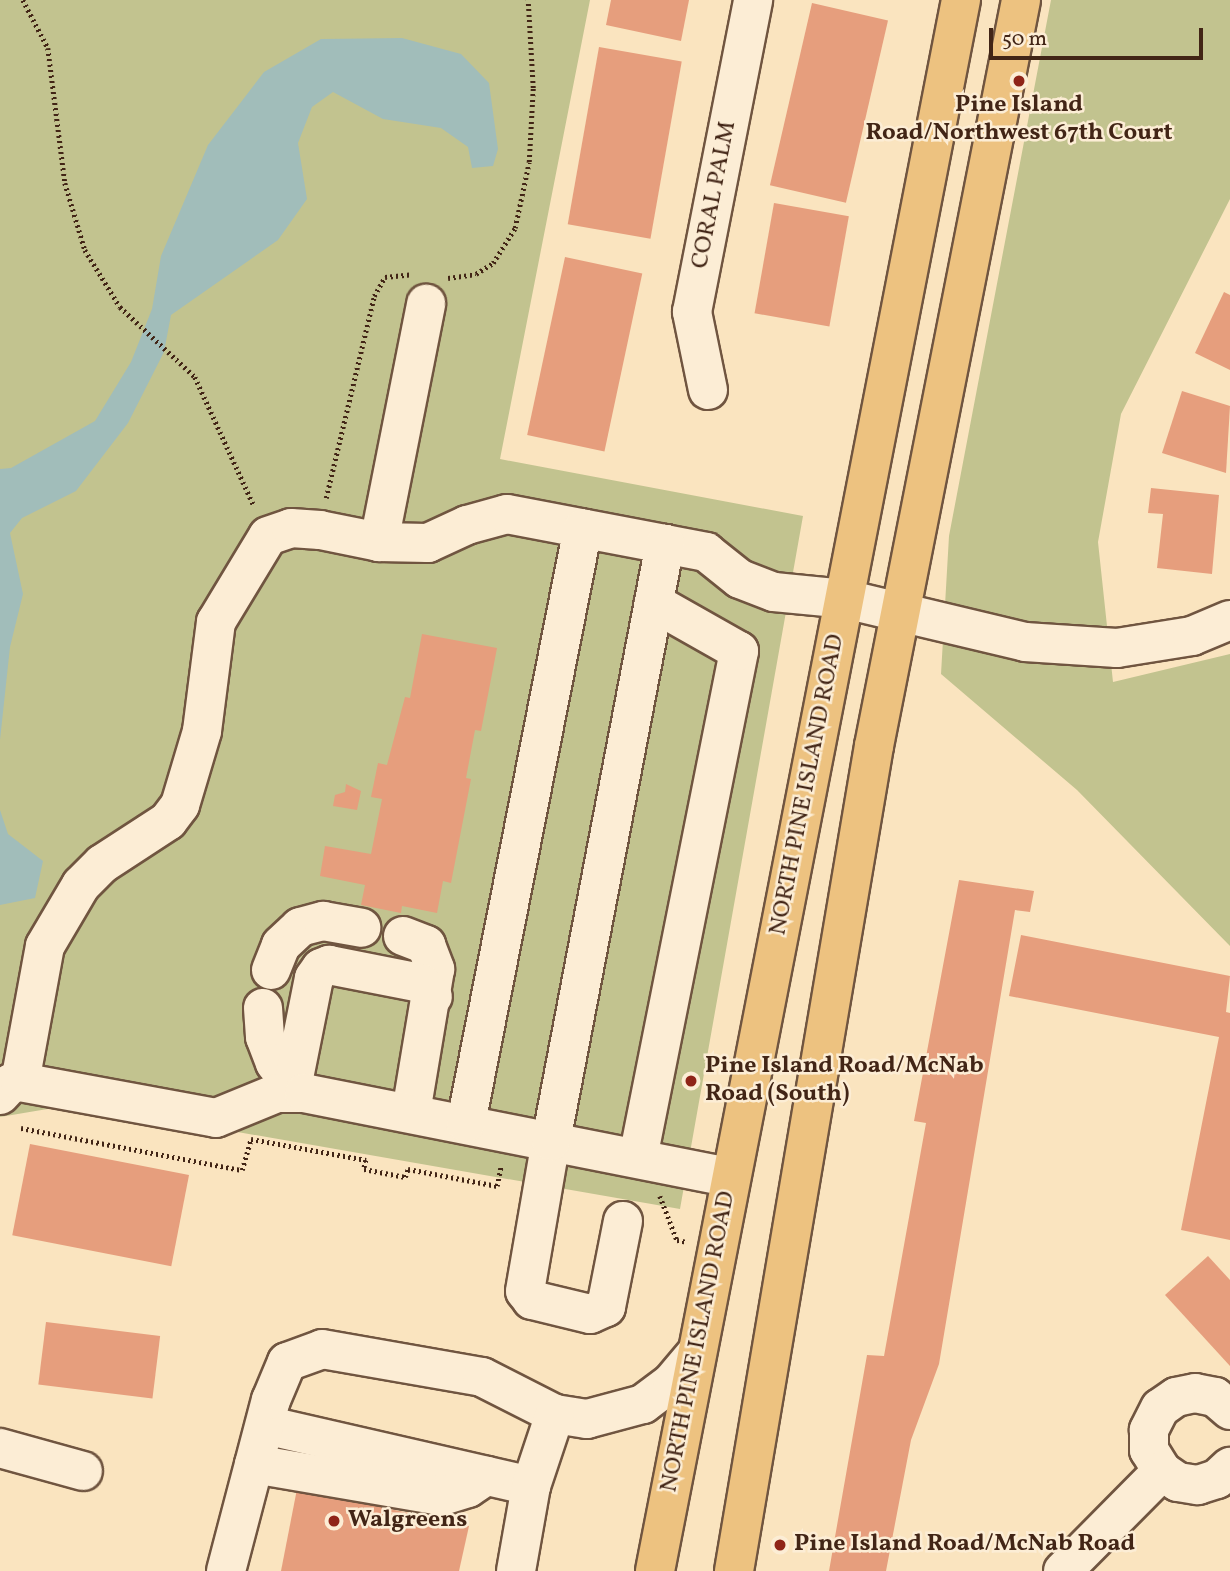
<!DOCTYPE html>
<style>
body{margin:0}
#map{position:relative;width:1230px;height:1571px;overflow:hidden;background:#fae4bf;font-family:Vollkorn,serif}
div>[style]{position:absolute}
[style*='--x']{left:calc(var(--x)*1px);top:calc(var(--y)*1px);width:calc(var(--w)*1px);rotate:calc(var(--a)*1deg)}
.green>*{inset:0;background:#c2c38f}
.water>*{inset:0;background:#a1bdba}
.building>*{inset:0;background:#e69e7d;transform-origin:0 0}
.path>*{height:4.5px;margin-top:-2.25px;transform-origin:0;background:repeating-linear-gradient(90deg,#422516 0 2px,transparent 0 5.5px)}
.roads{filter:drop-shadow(2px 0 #705540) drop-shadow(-2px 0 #705540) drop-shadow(0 2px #705540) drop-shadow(0 -2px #705540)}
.minor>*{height:38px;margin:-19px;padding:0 19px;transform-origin:19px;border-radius:19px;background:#fcedd5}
.major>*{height:38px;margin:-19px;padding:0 19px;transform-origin:19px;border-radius:19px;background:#edc280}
.dots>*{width:19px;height:19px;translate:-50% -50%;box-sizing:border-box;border:4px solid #fcedd5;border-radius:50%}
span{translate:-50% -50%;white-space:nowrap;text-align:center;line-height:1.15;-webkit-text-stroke:5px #fcedd5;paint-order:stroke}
.poi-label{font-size:24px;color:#422516;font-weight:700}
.left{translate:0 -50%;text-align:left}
.street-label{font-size:24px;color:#422516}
.scale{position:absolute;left:989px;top:28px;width:214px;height:32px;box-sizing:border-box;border:4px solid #422516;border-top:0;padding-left:9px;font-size:21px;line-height:24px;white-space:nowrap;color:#422516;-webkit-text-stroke:5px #fcedd5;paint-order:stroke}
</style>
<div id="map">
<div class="green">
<div style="clip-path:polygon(0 0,590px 0,500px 459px,803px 516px,680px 1209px,77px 1104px,0 1117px)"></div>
<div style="clip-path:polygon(1051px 0,1230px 0,1230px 199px,1121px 414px,1098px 542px,1113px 682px,1230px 654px,1230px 946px,1077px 790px,941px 674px,949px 536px)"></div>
</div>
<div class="water">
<div style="clip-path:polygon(402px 38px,461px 54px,489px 83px,498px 149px,493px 166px,472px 168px,468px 147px,441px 128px,383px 119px,333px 92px,312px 107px,298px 143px,307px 199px,278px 240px,171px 315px,164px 352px,128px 423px,76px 491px,22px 518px,10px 533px,23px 594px,10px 647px,0 740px,0 469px,11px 468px,95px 421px,131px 362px,152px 309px,161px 256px,208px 145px,264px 72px,321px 39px)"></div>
<div style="clip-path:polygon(0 810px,8px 834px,43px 861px,35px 898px,0 905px)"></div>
</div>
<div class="building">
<div style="clip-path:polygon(611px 0,689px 0,681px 41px,606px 25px)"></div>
<div style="left:812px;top:3px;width:78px;height:187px;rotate:13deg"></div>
<div style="left:599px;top:47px;width:84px;height:180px;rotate:10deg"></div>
<div style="left:774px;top:203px;width:76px;height:112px;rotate:10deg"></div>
<div style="left:565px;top:257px;width:79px;height:182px;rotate:12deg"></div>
<div style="clip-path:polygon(1224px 292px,1230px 295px,1230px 370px,1195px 353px)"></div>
<div style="clip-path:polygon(1182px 391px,1230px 406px,1226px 473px,1162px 453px)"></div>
<div style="clip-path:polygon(1151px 488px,1219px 495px,1212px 574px,1157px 568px,1163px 514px,1148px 513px)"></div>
<div style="clip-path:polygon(422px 634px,497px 648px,481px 731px,475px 730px,466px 778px,471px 779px,451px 883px,443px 881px,437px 913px,402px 906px,401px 913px,361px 905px,365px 885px,320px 876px,325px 846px,371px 854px,382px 799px,371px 797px,378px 763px,387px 765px,405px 697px,410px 698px)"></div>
<div style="clip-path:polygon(346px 784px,361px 791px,357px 810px,333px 806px,335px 795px,345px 792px)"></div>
<div style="clip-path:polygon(959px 880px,1034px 891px,1030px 912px,1015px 910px,939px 1364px,911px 1440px,886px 1571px,829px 1571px,867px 1355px,884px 1356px,926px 1123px,914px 1121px)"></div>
<div style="clip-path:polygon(1021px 935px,1230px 976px,1226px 1012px,1230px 1013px,1230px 1240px,1181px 1230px,1219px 1037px,1009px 996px)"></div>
<div style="left:30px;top:1144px;width:162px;height:93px;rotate:11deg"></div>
<div style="clip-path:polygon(1208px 1256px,1230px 1280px,1230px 1366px,1165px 1295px)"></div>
<div style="left:46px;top:1322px;width:115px;height:63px;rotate:7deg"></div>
<div style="clip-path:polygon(297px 1489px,469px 1526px,459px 1571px,281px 1571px)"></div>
</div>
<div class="path">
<div style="--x:23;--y:0;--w:54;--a:62.5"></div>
<div style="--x:48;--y:48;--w:136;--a:82.8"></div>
<div style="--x:65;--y:183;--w:70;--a:73.4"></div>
<div style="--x:85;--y:250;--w:67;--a:58.4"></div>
<div style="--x:120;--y:307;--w:103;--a:43"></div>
<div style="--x:195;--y:377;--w:142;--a:65.4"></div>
<div style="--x:448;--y:278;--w:28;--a:-8"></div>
<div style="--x:476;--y:274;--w:20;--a:-33"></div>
<div style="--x:493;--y:263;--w:41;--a:-57.8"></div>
<div style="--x:515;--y:228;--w:67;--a:-78"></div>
<div style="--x:529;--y:162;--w:74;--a:-86.9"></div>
<div style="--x:533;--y:88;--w:88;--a:-93.3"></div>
<div style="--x:326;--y:498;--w:208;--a:-76.6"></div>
<div style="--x:374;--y:296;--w:22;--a:-60"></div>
<div style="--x:385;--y:277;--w:27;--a:-6"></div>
<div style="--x:21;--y:1128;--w:225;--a:10.8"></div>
<div style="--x:242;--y:1170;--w:32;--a:-74"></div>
<div style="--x:251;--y:1139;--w:117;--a:10.3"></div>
<div style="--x:366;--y:1160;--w:9;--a:103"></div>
<div style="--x:364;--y:1169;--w:42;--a:11"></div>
<div style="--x:405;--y:1177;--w:9;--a:-69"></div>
<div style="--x:408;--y:1169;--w:91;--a:10.8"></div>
<div style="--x:497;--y:1186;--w:21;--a:-79"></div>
<div style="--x:660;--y:1196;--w:47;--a:68.9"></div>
<div style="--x:677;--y:1240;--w:10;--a:11"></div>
</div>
<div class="roads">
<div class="minor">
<div style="--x:708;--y:390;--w:80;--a:-101.6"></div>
<div style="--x:692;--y:312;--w:318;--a:-78.9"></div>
<div style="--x:379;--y:542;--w:243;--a:-78.8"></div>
<div style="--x:403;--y:936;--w:25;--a:21"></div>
<div style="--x:426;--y:945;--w:26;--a:69"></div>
<div style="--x:435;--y:969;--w:146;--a:99.5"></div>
<div style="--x:271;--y:970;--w:27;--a:-68"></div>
<div style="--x:281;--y:945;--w:26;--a:-43"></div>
<div style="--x:300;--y:927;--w:24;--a:-15"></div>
<div style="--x:323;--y:921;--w:39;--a:10"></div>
<div style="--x:263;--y:1008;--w:29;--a:86"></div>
<div style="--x:265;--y:1037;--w:28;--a:69"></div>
<div style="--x:275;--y:1063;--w:29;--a:52"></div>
<div style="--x:20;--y:1082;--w:138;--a:-79.6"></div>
<div style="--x:45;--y:946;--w:71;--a:-59.5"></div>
<div style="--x:81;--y:885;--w:30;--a:-45"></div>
<div style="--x:102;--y:864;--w:79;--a:-33.1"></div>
<div style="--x:168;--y:821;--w:20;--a:-53"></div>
<div style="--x:180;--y:805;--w:77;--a:-73.4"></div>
<div style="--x:202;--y:731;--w:110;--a:-82.7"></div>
<div style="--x:216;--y:622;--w:100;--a:-58.8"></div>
<div style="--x:268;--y:536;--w:24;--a:-19"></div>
<div style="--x:291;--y:528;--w:29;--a:4"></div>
<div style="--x:320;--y:530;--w:60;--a:11.5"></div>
<div style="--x:379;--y:542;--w:49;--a:1.2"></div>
<div style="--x:428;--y:543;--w:43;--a:-24.8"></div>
<div style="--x:467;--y:525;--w:41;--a:-15.4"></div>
<div style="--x:507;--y:514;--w:203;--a:10.8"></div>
<div style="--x:706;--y:552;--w:43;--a:38.5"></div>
<div style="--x:740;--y:579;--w:36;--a:21"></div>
<div style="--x:774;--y:592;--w:71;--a:5.6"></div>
<div style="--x:845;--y:599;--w:185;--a:13.4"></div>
<div style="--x:1025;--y:642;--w:92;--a:3.7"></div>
<div style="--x:1117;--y:648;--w:76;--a:-9.1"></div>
<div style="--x:1192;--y:636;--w:41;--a:-22.8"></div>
<div style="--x:291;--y:1093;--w:117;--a:-78.7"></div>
<div style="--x:314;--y:978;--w:12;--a:-55"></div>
<div style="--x:321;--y:968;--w:9;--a:-21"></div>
<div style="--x:329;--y:965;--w:94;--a:11.1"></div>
<div style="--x:421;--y:983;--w:18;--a:49"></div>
<div style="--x:0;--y:1095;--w:16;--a:-47"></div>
<div style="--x:11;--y:1083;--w:9;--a:-6"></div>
<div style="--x:20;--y:1082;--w:199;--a:10.4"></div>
<div style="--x:216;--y:1118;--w:66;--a:-22.3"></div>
<div style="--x:277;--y:1093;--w:27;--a:0"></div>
<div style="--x:304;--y:1093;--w:434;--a:11.2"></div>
<div style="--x:466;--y:1123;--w:606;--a:-78.88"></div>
<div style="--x:638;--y:1158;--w:517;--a:-78.73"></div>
<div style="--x:739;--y:651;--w:98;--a:-150.5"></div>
<div style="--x:623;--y:1221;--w:88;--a:101.2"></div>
<div style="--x:606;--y:1307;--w:17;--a:156"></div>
<div style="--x:590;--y:1314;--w:60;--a:-166.4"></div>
<div style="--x:532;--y:1300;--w:11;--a:-128"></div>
<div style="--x:525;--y:1291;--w:152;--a:-80.2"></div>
<div style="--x:551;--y:1141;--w:608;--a:-79.19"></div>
<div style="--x:1230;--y:1410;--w:20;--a:-139"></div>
<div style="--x:1215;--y:1397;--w:20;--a:-169"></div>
<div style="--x:1195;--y:1393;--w:19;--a:168"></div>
<div style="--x:1176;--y:1397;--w:19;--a:145"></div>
<div style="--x:1160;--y:1408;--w:25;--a:117"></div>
<div style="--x:1149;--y:1430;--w:20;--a:90"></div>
<div style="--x:1149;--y:1450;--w:25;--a:58"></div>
<div style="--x:1162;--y:1471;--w:19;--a:35"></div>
<div style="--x:1178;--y:1482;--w:20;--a:9"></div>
<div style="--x:1198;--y:1485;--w:20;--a:-18"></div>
<div style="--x:1217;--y:1479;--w:18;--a:-43"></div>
<div style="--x:265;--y:1425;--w:273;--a:12.9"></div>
<div style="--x:0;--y:1448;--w:86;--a:15.5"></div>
<div style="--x:254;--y:1464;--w:191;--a:9.7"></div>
<div style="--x:442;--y:1496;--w:27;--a:-17"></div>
<div style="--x:468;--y:1488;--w:22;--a:-34"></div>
<div style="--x:226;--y:1571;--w:177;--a:-75.3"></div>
<div style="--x:271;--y:1400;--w:41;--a:-67.2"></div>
<div style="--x:287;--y:1362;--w:37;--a:-20"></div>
<div style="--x:322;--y:1349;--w:162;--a:9.9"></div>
<div style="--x:482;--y:1377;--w:82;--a:26.9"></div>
<div style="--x:555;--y:1414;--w:32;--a:9"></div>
<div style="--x:587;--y:1419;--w:58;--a:-15"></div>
<div style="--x:643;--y:1404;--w:36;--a:-37"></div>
<div style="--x:672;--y:1382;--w:39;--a:-50"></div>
<div style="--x:516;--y:1571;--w:86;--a:-80"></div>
<div style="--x:531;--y:1486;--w:76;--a:-71.6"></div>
<div style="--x:1063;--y:1571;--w:141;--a:-45.3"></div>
</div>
<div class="major">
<div style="--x:655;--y:1571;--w:1601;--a:-78.98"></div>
<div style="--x:734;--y:1571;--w:837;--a:-80.37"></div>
<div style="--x:874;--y:746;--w:760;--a:-78.85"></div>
</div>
</div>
<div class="dots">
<div style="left:1019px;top:81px;background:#8f2418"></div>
<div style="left:691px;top:1081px;background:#8f2418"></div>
<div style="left:334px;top:1521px;background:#8f2418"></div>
<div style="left:780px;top:1545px;background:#8f2418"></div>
</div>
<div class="poi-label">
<span style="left:1019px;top:120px">Pine Island<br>Road/Northwest 67th Court</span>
<span class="left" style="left:705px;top:1081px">Pine Island Road/McNab<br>Road (South)</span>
<span class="left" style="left:348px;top:1521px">Walgreens</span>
<span class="left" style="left:794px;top:1545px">Pine Island Road/McNab Road</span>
</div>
<div class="street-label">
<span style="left:715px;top:195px;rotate:-79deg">CORAL PALM</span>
<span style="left:808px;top:785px;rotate:-79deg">NORTH PINE ISLAND ROAD</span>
<span style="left:699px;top:1342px;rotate:-79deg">NORTH PINE ISLAND ROAD</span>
</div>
<div class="scale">50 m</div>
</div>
